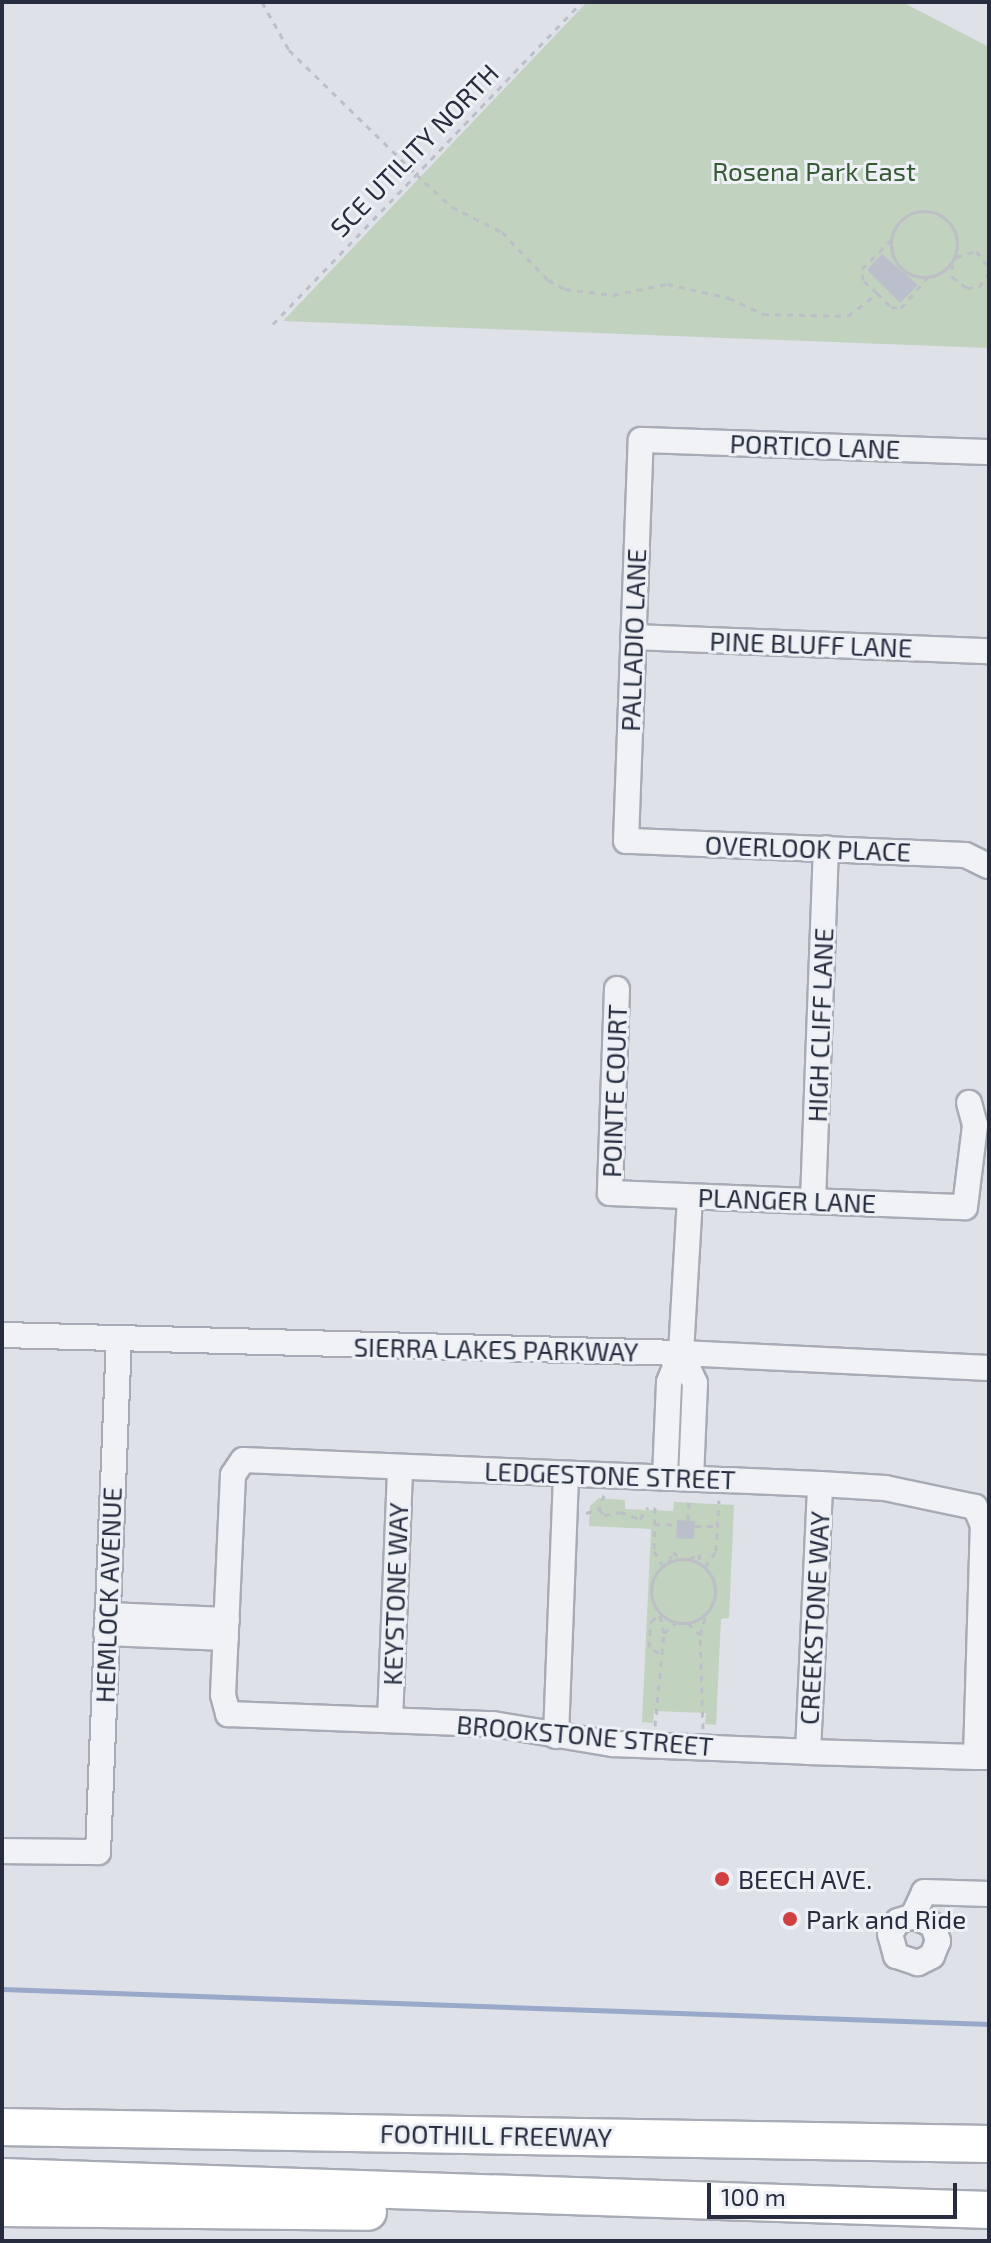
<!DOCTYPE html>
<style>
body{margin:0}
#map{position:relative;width:991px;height:2243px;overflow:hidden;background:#dee1e8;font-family:"Exo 2",sans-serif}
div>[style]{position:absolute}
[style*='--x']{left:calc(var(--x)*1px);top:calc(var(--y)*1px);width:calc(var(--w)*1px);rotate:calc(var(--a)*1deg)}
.green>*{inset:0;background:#c1d2bf}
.stream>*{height:5px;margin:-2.5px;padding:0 2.5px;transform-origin:2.5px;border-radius:2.5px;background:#98a9c9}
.building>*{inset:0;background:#bbbfcb;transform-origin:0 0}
.path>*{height:3px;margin-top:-1.5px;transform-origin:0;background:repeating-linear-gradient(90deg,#bcbfc6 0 6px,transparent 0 12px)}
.path>.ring{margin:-1.5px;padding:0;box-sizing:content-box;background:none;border:3px solid #bcbfc6;border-radius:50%}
.roads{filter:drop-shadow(2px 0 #a7abb5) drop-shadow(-2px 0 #a7abb5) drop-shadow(0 2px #a7abb5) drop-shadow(0 -2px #a7abb5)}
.minor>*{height:24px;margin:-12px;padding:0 12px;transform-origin:12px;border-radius:12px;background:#f1f2f6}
.highway>*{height:36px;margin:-18px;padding:0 18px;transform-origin:18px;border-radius:18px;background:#fff}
.dots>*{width:22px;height:22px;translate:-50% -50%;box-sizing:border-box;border:4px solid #edf0f5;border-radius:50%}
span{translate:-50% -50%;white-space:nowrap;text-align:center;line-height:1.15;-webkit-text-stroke:6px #edf0f5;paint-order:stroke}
.street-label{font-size:26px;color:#272d3f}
.park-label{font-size:26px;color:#365b34}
.poi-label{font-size:26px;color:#272d3f}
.left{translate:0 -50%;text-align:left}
.frame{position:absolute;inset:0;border:4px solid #272d3f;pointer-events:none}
.scale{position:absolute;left:707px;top:2183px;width:250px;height:36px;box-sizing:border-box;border:4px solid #272d3f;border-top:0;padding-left:10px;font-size:24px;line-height:28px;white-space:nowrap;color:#272d3f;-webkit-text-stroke:6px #edf0f5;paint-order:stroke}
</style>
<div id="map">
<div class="green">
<div style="clip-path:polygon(587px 2px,902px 2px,989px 47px,989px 348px,283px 321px)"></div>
<div style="clip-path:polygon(599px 1498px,625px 1500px,625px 1509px,673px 1511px,674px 1502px,734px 1505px,729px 1618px,721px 1619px,716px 1725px,705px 1724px,706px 1713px,654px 1711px,653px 1723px,642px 1722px,651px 1529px,589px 1526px,590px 1506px)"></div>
</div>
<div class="stream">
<div style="--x:2;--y:1989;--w:988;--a:2.03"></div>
</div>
<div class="building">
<div style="clip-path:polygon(882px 254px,918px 285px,900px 303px,867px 270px)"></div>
<div style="left:677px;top:1520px;width:18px;height:18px;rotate:3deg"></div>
</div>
<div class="path">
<div style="--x:262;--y:2;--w:55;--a:60.6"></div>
<div style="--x:289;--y:50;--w:177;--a:44.3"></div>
<div style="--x:416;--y:174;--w:49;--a:42.5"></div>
<div style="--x:452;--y:207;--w:56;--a:26.6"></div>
<div style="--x:502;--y:232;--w:66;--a:46.2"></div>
<div style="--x:548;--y:280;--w:19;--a:28"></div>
<div style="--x:565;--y:289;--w:48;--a:7.1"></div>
<div style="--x:613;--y:295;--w:55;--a:-11.5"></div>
<div style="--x:667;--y:284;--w:64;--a:12.7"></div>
<div style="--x:729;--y:298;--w:38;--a:25"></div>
<div style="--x:763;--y:314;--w:85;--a:1.3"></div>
<div style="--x:848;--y:316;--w:37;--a:-38"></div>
<div style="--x:877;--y:293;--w:20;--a:45"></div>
<div style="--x:891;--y:307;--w:10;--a:6"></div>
<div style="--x:901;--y:308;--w:41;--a:-48.9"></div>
<div class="ring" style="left:891px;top:211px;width:63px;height:63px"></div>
<div style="--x:956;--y:257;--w:21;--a:-17"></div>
<div style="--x:976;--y:251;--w:21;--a:51"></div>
<div style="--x:952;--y:264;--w:13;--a:90"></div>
<div style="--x:952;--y:277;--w:19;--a:36"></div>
<div style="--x:967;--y:288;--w:12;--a:-5"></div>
<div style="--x:979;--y:287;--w:18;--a:-56"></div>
<div style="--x:877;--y:293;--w:19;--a:-137"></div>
<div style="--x:863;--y:280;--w:11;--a:-95"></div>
<div style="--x:862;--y:269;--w:42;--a:-45"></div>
<div style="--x:273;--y:324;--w:446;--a:-46.2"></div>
<div style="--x:604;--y:1495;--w:15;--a:110"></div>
<div style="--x:599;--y:1509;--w:8;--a:50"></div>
<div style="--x:604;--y:1515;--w:16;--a:-11"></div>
<div style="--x:620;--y:1512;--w:21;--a:19"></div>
<div style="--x:640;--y:1519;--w:14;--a:-56"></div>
<div style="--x:655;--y:1507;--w:44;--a:91.3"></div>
<div style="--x:654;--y:1551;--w:16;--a:60"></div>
<div style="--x:586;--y:1513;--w:14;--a:-17"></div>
<div style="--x:688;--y:1520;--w:21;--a:-87"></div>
<div style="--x:654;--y:1524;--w:23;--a:2"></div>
<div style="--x:695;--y:1526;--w:23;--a:0"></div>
<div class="ring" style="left:651px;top:1559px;width:61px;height:61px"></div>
<div style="--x:689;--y:1559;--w:11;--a:-27"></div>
<div style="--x:699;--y:1554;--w:9;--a:84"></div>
<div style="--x:669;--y:1561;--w:10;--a:-66"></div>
<div style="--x:673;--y:1552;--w:9;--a:41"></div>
<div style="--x:705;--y:1567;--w:19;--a:-55"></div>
<div style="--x:716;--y:1551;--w:51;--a:-86.6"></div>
<div style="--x:688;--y:1623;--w:16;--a:45"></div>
<div style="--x:664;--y:1633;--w:16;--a:-40"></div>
<div style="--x:659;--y:1653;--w:12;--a:-149"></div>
<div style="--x:649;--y:1647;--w:26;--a:-86"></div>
<div style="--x:651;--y:1621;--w:11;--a:-34"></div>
<div style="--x:655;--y:1726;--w:93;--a:-84.5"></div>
<div style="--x:664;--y:1633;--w:18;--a:-103"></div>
<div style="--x:703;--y:1729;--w:94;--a:-91.8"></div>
<div style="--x:700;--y:1635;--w:22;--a:-74"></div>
</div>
<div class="roads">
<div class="minor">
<div style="--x:633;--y:637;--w:356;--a:2.3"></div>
<div style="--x:988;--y:866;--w:25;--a:-154"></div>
<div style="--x:965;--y:855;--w:339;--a:-177.6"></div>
<div style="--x:626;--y:841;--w:401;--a:-87.9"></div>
<div style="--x:641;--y:440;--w:348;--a:2"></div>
<div style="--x:617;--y:989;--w:204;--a:92"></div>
<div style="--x:610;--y:1193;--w:355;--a:2.3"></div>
<div style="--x:965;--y:1207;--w:83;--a:-83"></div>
<div style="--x:975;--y:1125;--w:23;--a:-105"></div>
<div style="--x:813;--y:1201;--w:353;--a:-87.9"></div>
<div style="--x:2;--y:1335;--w:679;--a:1.52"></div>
<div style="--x:681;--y:1353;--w:308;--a:2.8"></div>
<div style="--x:681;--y:1353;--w:33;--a:65"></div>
<div style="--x:695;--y:1383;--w:96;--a:92.4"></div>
<div style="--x:665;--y:1478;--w:96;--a:-87.6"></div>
<div style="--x:669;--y:1382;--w:31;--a:-68"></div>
<div style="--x:681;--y:1353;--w:156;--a:-86.7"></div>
<div style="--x:107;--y:1615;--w:120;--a:2.4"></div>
<div style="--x:106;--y:1633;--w:120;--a:2.4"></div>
<div style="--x:390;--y:1720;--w:253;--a:-87.7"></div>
<div style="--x:556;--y:1736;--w:262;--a:-87.8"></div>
<div style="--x:808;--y:1752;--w:268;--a:-87.4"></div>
<div style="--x:976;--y:1757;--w:232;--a:-88.3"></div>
<div style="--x:983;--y:1525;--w:20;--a:-114"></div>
<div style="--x:975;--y:1507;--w:92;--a:-168.1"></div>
<div style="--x:885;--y:1488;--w:65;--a:-176.5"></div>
<div style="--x:820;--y:1484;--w:577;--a:-177.62"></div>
<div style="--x:243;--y:1460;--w:18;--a:124"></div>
<div style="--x:233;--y:1475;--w:220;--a:92.6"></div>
<div style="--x:223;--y:1695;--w:20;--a:75"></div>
<div style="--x:228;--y:1714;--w:265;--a:2.2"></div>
<div style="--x:493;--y:1724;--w:122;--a:9.5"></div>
<div style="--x:613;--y:1744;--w:195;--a:2.3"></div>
<div style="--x:808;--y:1752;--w:168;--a:1.7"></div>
<div style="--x:976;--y:1757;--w:13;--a:0"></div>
<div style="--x:2;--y:1851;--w:96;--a:0.6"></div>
<div style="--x:98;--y:1852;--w:514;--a:-87.66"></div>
<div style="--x:913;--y:1916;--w:22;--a:24"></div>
<div style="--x:933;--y:1925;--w:17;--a:73"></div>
<div style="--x:938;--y:1941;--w:16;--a:112"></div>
<div style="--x:932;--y:1956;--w:16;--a:153"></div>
<div style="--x:918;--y:1963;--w:23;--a:-162"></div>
<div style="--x:896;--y:1956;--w:23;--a:-105"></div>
<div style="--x:890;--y:1934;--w:15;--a:-58"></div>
<div style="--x:898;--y:1921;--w:16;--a:-18"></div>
<div style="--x:913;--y:1916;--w:26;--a:-65"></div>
<div style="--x:924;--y:1892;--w:65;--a:1.8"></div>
</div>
<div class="highway">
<div style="--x:2;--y:2127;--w:987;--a:0.99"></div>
<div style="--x:2;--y:2177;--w:988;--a:1.91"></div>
<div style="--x:2;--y:2208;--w:366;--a:0.6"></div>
</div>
</div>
<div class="dots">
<div style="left:722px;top:1879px;background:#d04043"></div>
<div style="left:790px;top:1919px;background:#d04043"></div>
</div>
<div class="street-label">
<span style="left:414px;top:150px;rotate:-46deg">SCE UTILITY NORTH</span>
<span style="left:815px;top:446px;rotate:2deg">PORTICO LANE</span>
<span style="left:633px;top:640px;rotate:-88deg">PALLADIO LANE</span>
<span style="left:811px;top:644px;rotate:2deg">PINE BLUFF LANE</span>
<span style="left:808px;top:848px;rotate:2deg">OVERLOOK PLACE</span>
<span style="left:820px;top:1025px;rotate:-88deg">HIGH CLIFF LANE</span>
<span style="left:614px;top:1091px;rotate:-88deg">POINTE COURT</span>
<span style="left:787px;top:1200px;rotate:2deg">PLANGER LANE</span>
<span style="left:496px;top:1349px;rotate:1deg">SIERRA LAKES PARKWAY</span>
<span style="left:610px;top:1475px;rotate:2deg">LEDGESTONE STREET</span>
<span style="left:395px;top:1594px;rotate:-88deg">KEYSTONE WAY</span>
<span style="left:108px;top:1595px;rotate:-88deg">HEMLOCK AVENUE</span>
<span style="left:814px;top:1618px;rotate:-87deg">CREEKSTONE WAY</span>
<span style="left:585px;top:1735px;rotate:5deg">BROOKSTONE STREET</span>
<span style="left:496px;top:2135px;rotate:1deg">FOOTHILL FREEWAY</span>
</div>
<div class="park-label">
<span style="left:814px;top:171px">Rosena Park East</span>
</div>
<div class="poi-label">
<span class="left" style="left:738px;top:1879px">BEECH AVE.</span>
<span class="left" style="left:806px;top:1919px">Park and Ride</span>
</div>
<div class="frame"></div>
<div class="scale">100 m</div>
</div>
